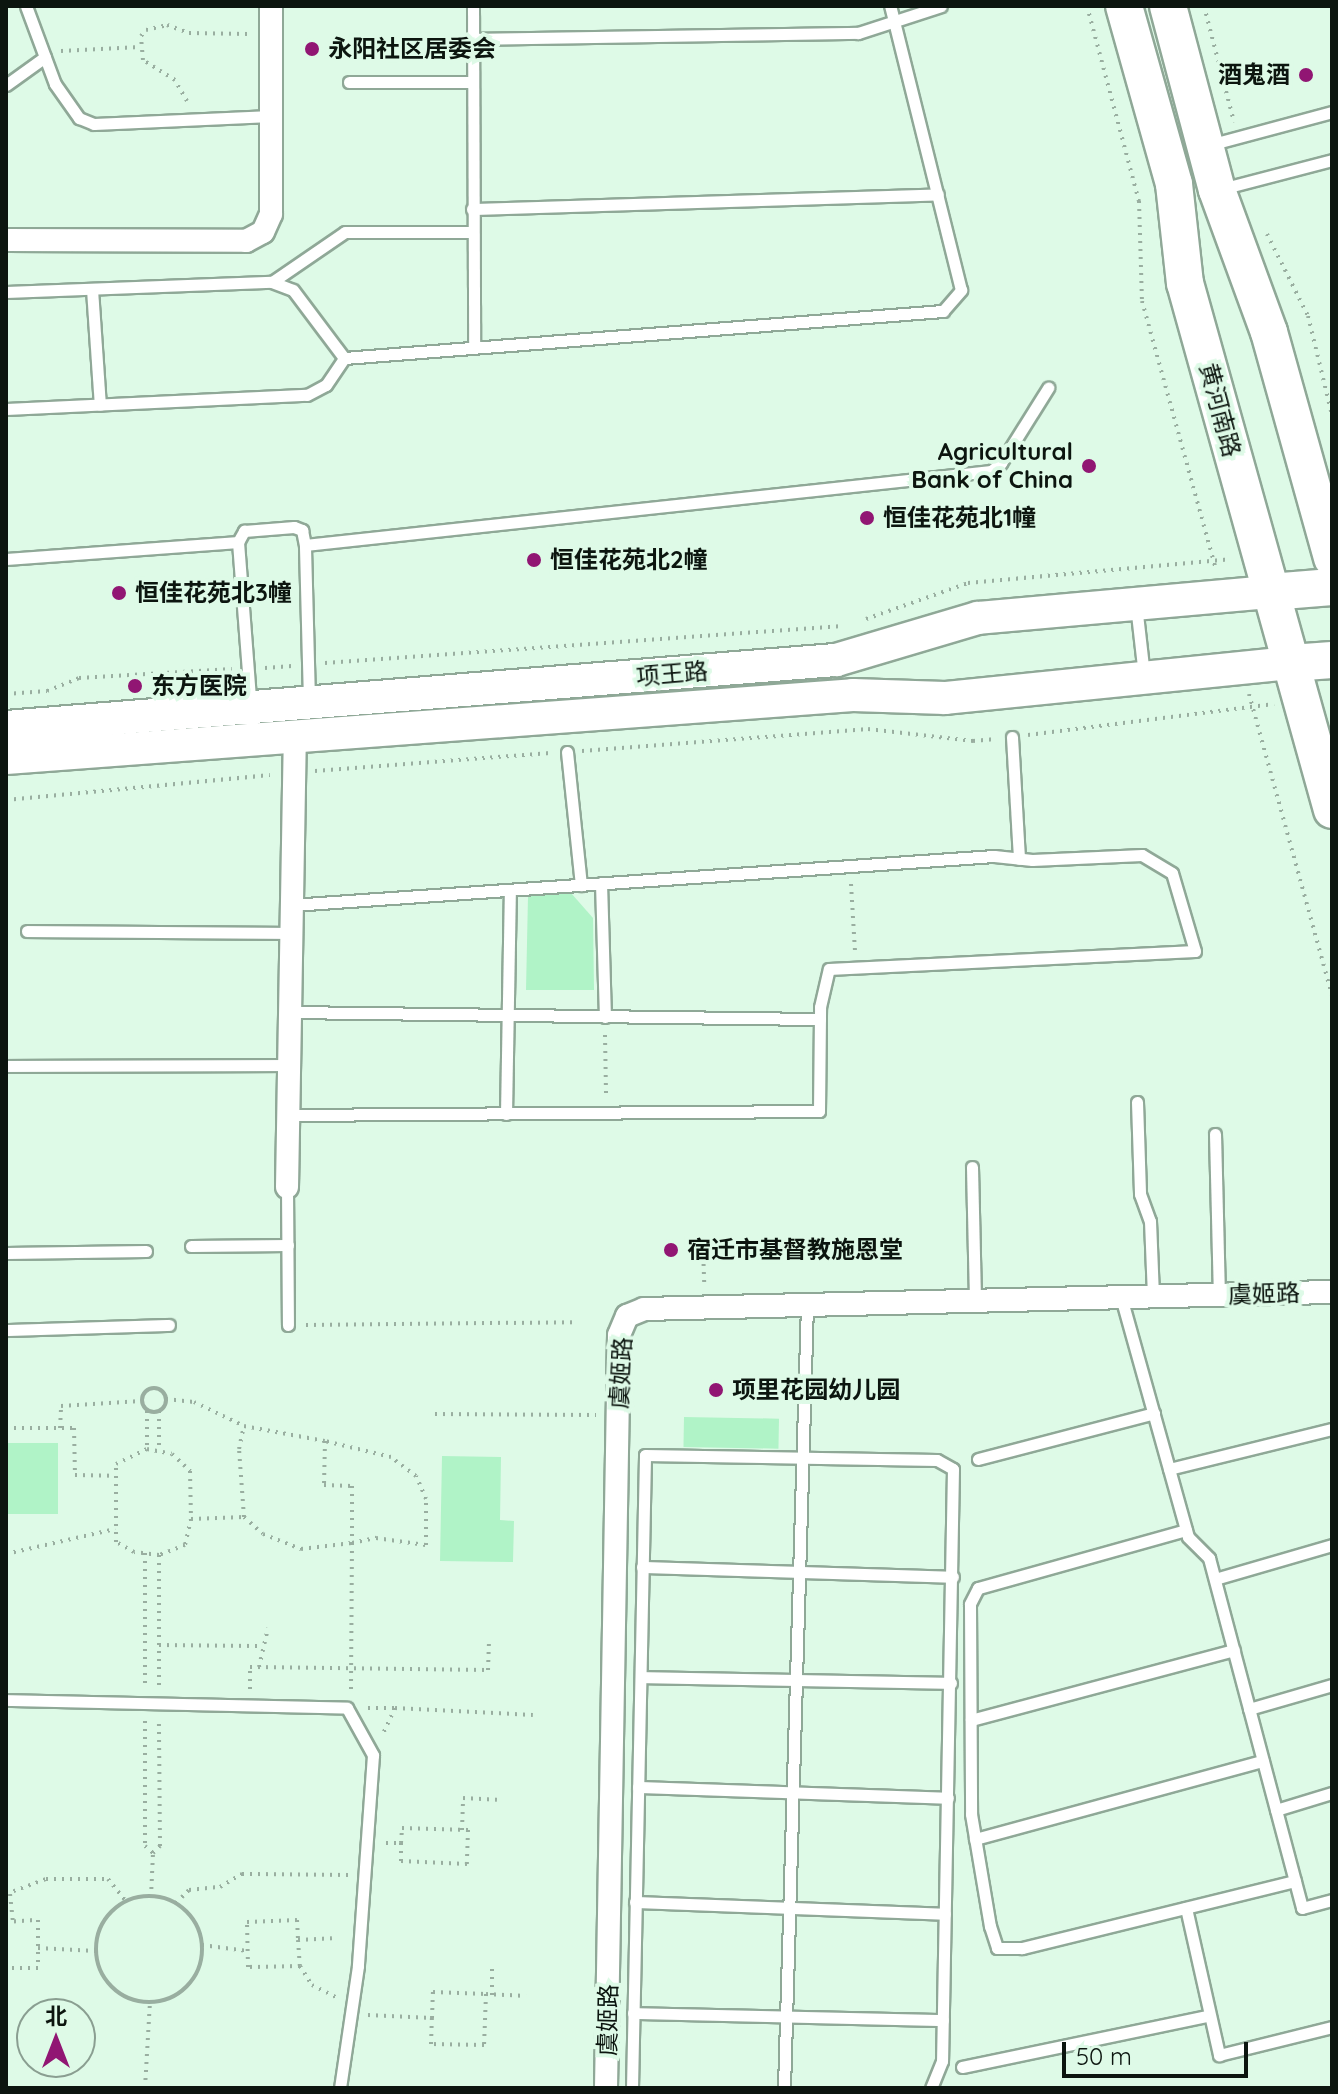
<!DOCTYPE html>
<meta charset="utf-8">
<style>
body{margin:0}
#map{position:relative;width:1338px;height:2094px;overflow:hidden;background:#defae7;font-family:Quicksand,"Noto Sans SC",sans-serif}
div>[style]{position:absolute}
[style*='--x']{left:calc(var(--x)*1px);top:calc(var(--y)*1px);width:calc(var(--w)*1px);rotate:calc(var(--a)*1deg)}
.green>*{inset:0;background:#b0f3c7;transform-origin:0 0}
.path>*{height:4px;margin-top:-2px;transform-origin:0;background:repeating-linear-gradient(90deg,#99aea0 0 2px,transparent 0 8px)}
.path>.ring{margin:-2px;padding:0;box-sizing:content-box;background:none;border:4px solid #99aea0;border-radius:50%}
.roads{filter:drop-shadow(2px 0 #8fa897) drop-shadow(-2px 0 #8fa897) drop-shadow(0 2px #8fa897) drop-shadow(0 -2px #8fa897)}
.service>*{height:11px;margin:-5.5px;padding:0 5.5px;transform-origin:5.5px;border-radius:5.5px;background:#fff}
.minor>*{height:22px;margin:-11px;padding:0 11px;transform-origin:11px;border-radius:11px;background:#fff}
.secondary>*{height:32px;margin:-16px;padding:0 16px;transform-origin:16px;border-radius:16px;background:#fff}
.primary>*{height:36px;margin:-18px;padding:0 18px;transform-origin:18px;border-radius:18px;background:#fff}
.dots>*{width:22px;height:22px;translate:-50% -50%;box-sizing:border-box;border:4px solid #defae7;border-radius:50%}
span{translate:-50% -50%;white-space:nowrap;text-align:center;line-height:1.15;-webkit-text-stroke:8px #defae7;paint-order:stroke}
.poi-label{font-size:24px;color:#0c150f;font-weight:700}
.left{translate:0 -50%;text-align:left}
.right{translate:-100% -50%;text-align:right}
.street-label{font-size:24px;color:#0c150f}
.frame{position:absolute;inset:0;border:8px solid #0c150f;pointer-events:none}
.north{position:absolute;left:16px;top:1998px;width:80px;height:80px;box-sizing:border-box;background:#defae7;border:2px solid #8a9e91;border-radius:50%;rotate:0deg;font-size:22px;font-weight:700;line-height:32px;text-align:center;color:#0c150f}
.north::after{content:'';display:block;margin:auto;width:28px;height:36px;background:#911673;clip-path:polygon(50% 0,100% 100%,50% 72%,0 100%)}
.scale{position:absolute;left:1062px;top:2042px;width:186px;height:36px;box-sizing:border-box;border:4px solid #0c150f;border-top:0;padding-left:10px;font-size:24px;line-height:28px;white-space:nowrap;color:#0c150f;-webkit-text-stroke:6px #defae7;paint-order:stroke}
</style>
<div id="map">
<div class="green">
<div style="clip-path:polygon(571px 893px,593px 918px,594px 990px,526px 990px,528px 896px)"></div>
<div style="left:684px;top:1417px;width:95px;height:30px;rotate:1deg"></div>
<div style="left:6px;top:1443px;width:52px;height:71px"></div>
<div style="clip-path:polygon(442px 1456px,501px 1457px,500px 1520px,514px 1521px,513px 1562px,440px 1561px)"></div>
</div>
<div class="path">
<div style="--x:1087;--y:6;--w:202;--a:75.1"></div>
<div style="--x:1139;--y:201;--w:100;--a:88.3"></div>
<div style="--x:1142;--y:301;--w:279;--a:74.6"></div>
<div style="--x:1204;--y:6;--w:120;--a:75.5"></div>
<div style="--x:61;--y:51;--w:79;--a:-2.9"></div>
<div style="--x:187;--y:101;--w:24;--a:-120"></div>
<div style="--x:175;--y:80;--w:38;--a:-148"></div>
<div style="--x:143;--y:60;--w:24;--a:-95"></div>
<div style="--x:141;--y:36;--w:8;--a:-50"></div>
<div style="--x:146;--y:30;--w:22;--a:-13"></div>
<div style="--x:167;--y:25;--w:23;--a:20"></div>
<div style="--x:189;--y:33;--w:59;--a:1"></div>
<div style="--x:1267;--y:234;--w:92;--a:63.4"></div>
<div style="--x:1308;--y:316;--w:102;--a:76.4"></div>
<div style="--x:866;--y:619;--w:108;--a:-19.4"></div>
<div style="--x:968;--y:583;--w:263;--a:-5.2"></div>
<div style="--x:325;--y:663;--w:519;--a:-4.09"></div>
<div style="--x:265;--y:668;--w:27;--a:-4"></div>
<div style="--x:6;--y:694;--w:41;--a:-4.2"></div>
<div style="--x:47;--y:691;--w:35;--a:-22"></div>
<div style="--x:79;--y:678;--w:153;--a:-3.4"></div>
<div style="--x:1249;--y:694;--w:313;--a:74.6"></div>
<div style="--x:1028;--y:735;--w:248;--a:-7.2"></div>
<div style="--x:582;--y:751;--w:287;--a:-4.4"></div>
<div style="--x:868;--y:729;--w:106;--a:6.5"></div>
<div style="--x:973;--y:741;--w:23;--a:-5"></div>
<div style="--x:315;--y:771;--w:236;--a:-4.4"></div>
<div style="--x:6;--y:800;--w:265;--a:-5.4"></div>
<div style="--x:851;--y:884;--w:67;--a:86.6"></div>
<div style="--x:605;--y:1035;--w:59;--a:89"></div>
<div style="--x:703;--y:1248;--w:37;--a:88"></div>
<div style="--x:306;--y:1325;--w:271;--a:-0.6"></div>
<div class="ring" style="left:142px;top:1388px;width:20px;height:20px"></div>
<div style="--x:166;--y:1399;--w:28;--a:6"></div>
<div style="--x:194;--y:1402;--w:55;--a:25.6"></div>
<div style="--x:147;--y:1411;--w:38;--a:90"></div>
<div style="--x:159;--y:1411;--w:40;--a:90"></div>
<div style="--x:435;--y:1414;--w:161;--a:0.4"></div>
<div style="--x:6;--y:1428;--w:68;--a:0"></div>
<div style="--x:74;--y:1428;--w:47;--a:88.8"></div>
<div style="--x:75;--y:1475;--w:39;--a:1"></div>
<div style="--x:60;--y:1428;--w:22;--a:-87"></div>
<div style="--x:61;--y:1406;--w:80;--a:-3.6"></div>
<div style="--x:147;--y:1449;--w:25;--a:11"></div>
<div style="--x:172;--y:1454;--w:25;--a:43"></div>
<div style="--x:190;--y:1471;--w:48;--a:88.8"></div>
<div style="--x:191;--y:1519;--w:27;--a:103"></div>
<div style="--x:185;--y:1545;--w:28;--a:159"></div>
<div style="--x:159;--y:1555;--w:25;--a:-173"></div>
<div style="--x:134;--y:1552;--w:21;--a:-151"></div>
<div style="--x:116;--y:1542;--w:78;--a:-90"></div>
<div style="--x:116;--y:1464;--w:34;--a:-26"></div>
<div style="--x:244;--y:1517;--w:68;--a:-94.2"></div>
<div style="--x:239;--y:1449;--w:24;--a:-78"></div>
<div style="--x:244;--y:1426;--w:82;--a:10.5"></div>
<div style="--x:191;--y:1519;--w:53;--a:-2.2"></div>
<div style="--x:244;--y:1517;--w:25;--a:42"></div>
<div style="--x:263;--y:1534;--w:41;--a:21.5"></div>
<div style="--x:301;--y:1549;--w:51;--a:-6.7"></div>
<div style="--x:352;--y:1543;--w:25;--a:-12"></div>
<div style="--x:376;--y:1538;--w:50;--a:8"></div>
<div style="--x:426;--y:1545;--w:46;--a:-90"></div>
<div style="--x:426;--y:1499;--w:25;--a:-113"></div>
<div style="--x:416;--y:1476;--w:31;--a:-143"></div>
<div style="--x:391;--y:1457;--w:68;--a:-166.4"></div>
<div style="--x:325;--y:1441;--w:44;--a:91.3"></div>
<div style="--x:324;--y:1485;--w:28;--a:2"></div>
<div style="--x:352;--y:1486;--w:57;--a:90"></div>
<div style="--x:352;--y:1543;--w:149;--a:90.4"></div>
<div style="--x:145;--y:1553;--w:135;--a:90"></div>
<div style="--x:6;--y:1554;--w:112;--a:-12.9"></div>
<div style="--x:159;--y:1555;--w:134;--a:90"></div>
<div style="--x:159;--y:1645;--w:102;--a:0.6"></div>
<div style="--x:259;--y:1667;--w:40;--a:-77"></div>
<div style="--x:250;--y:1689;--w:22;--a:-90"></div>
<div style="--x:250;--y:1667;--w:238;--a:0.7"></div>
<div style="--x:488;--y:1670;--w:30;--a:-88"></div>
<div style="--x:368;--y:1708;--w:27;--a:0"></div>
<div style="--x:395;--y:1708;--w:31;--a:115"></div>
<div style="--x:395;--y:1708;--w:138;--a:2.9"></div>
<div style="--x:145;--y:1721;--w:125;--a:90"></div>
<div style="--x:145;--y:1846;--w:11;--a:41"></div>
<div style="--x:153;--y:1853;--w:10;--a:-45"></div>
<div style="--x:160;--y:1846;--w:125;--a:-90.5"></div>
<div style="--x:462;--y:1830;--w:32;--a:-88"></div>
<div style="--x:463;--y:1798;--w:34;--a:3"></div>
<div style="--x:386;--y:1843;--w:15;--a:0"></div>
<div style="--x:401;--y:1843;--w:15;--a:-86"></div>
<div style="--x:402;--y:1828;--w:66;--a:1.7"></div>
<div style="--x:468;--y:1830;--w:34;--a:92"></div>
<div style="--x:467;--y:1864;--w:66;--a:-177.4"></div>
<div style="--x:401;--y:1861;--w:18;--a:-90"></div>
<div style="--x:6;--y:1894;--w:43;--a:-20.6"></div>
<div style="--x:46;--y:1879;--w:62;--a:0"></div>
<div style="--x:108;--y:1879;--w:28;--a:51"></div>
<div style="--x:10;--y:1894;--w:28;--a:84"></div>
<div class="ring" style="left:96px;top:1896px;width:102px;height:102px"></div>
<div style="--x:151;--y:1897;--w:44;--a:-87.4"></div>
<div style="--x:176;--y:1903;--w:18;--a:-45"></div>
<div style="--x:189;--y:1890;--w:31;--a:-6"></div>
<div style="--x:220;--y:1887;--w:26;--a:-31"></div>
<div style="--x:242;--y:1874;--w:107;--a:0.5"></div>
<div style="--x:6;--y:1922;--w:32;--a:-4"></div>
<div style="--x:38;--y:1920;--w:48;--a:90"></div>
<div style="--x:38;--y:1968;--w:32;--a:180"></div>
<div style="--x:298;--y:1940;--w:26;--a:86"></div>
<div style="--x:300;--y:1966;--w:52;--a:178.9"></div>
<div style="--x:248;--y:1967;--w:45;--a:-91.3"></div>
<div style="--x:247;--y:1922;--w:50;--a:-2.3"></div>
<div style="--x:297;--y:1920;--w:20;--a:87"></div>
<div style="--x:298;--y:1940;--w:34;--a:-3"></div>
<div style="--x:202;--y:1945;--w:46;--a:7.4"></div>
<div style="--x:38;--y:1948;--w:58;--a:3"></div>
<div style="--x:300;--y:1966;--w:22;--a:58"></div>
<div style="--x:312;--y:1985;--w:27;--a:27"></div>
<div style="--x:486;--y:1994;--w:40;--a:2.9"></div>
<div style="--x:492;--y:1995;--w:29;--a:-90"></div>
<div style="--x:368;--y:2015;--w:64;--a:2.7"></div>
<div style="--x:432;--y:2018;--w:26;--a:-88"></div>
<div style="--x:433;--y:1992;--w:53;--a:2.2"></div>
<div style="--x:486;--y:1994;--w:51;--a:92.2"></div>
<div style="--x:484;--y:2045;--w:53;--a:-178.9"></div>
<div style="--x:431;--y:2044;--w:26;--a:-88"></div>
<div style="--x:145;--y:2088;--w:86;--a:-86.7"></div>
</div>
<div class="roads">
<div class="service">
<div style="--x:26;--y:6;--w:83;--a:69.6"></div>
<div style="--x:55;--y:84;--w:42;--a:54.8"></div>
<div style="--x:79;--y:118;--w:16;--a:22"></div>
<div style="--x:94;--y:124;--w:177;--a:-2.6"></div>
<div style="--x:473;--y:6;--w:342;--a:89.8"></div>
<div style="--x:473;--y:39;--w:385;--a:-0.9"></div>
<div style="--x:858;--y:33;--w:87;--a:-18"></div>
<div style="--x:349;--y:82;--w:123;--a:0"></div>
<div style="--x:6;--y:85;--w:48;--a:-35.7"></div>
<div style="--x:1209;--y:145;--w:127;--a:-15"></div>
<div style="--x:1221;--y:189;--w:115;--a:-14.6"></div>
<div style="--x:472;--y:209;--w:466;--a:-1.8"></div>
<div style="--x:272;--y:282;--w:88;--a:-34.4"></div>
<div style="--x:345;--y:232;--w:127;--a:0"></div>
<div style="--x:92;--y:289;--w:116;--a:86.1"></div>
<div style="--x:6;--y:292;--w:266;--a:-2.2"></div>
<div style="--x:272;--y:282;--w:22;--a:21"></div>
<div style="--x:293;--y:290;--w:85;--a:53.1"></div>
<div style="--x:6;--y:409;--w:301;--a:-2.7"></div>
<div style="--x:307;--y:395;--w:21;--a:-28"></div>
<div style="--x:326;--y:385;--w:32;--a:-56"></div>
<div style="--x:344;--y:358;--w:601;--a:-4.49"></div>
<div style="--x:943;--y:311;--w:28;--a:-49"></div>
<div style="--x:961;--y:290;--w:293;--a:-104"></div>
<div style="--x:238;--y:542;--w:13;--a:-61"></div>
<div style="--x:244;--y:531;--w:50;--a:-4.6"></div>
<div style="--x:294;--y:527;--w:9;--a:21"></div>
<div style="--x:302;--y:530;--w:15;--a:79"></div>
<div style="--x:6;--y:559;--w:233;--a:-4.2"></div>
<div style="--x:238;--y:542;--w:198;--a:85.6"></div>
<div style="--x:1136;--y:605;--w:70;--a:83.5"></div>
<div style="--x:309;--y:700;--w:155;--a:-91.5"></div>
<div style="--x:305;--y:545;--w:690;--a:-6.16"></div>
<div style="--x:991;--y:471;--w:13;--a:-39"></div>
<div style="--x:1001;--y:463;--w:89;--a:-57.9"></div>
<div style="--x:1012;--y:737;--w:122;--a:86.7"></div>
<div style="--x:567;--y:752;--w:134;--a:84"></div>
<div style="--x:601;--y:883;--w:134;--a:88.3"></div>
<div style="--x:27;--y:931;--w:264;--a:0.4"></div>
<div style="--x:289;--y:1012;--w:531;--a:0.76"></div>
<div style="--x:6;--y:1066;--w:282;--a:-0.2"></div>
<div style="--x:1137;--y:1102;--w:92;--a:88.1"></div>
<div style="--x:1140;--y:1194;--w:29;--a:70"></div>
<div style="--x:1150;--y:1221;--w:75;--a:87.7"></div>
<div style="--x:506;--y:1114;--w:224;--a:-89"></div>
<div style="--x:288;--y:1115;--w:531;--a:-0.43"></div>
<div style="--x:819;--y:1111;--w:104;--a:-89.4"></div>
<div style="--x:820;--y:1007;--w:39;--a:-77"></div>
<div style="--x:829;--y:969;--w:366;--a:-2.8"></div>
<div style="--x:1195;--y:951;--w:81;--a:-106.4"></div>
<div style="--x:1172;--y:873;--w:35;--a:-149"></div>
<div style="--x:1142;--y:855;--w:110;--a:177.4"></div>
<div style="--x:1032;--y:860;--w:38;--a:-174"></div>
<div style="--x:994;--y:856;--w:705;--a:176.01"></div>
<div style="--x:1215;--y:1134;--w:161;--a:88.6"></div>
<div style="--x:972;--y:1167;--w:134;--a:88.7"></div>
<div style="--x:287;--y:1187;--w:138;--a:89.6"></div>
<div style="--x:191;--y:1246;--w:97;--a:-0.6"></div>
<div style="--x:6;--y:1253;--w:140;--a:-0.8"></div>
<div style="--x:1121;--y:1297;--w:249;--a:74.4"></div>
<div style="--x:1188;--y:1537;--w:30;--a:45"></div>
<div style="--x:1209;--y:1558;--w:362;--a:75.1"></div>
<div style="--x:1302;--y:1908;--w:31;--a:-15"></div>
<div style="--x:6;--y:1330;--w:163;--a:-1.8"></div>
<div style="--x:978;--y:1459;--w:182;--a:-14.6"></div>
<div style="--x:1169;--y:1469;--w:168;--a:-13.8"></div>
<div style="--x:1186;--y:1530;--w:216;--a:164.4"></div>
<div style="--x:978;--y:1588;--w:18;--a:117"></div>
<div style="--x:970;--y:1604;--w:210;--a:89.7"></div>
<div style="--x:971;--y:1814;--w:114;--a:80.4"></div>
<div style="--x:990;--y:1926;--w:23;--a:72"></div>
<div style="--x:997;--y:1948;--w:25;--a:0"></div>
<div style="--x:1022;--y:1948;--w:281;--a:-13.8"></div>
<div style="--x:642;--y:1567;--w:311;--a:1.8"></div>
<div style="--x:1215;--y:1579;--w:122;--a:-16.2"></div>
<div style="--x:641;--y:1677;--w:310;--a:1.1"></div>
<div style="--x:6;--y:1700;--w:341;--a:1.3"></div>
<div style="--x:347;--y:1708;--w:54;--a:61"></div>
<div style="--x:373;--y:1755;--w:212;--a:94.1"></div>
<div style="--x:358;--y:1966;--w:123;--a:98.4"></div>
<div style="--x:1249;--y:1709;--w:86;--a:-16.1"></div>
<div style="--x:971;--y:1720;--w:272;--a:-14.9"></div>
<div style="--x:638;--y:1787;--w:310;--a:2"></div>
<div style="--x:1276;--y:1810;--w:59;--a:-16.9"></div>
<div style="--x:975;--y:1839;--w:298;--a:-15.2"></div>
<div style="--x:635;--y:1902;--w:310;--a:2.2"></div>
<div style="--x:1186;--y:1908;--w:151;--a:77.3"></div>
<div style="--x:1219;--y:2055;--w:116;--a:-13.9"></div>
<div style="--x:633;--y:2013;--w:310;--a:1.3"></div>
<div style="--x:962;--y:2067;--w:253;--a:-11.8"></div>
<div style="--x:632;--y:2088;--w:633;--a:-88.82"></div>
<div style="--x:645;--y:1455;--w:292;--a:1"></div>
<div style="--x:937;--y:1460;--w:18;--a:29"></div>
<div style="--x:953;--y:1469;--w:592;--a:91.06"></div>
<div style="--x:942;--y:2061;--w:29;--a:112"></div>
<div style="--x:784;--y:2088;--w:784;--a:-88.32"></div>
</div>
<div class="minor">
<div style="--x:6;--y:240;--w:240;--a:0.2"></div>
<div style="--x:246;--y:241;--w:19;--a:-28"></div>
<div style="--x:263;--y:232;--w:20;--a:-66"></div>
<div style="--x:271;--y:214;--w:208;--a:-90"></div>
<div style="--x:287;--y:1187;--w:450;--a:-89"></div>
<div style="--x:606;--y:2088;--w:753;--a:-89.01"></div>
<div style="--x:619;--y:1335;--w:21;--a:-67"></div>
<div style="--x:627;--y:1316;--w:18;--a:-22"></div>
<div style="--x:644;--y:1309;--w:688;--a:-1.42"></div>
</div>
<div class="secondary">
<div style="--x:6;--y:727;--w:833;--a:-4.62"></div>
<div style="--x:836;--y:660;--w:148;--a:-16.5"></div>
<div style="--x:978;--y:618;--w:293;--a:-5.1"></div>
<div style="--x:6;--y:758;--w:849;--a:-4.25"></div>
<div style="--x:853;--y:695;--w:92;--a:1.9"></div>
<div style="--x:945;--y:698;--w:348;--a:-5.8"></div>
</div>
<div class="primary">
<div style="--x:1124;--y:6;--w:185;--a:74.3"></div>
<div style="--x:1174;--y:184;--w:100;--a:83.7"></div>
<div style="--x:1185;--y:283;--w:547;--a:74.41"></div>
<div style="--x:1168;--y:6;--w:190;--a:75.1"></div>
<div style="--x:1217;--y:190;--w:151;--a:69.9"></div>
<div style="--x:1269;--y:332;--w:235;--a:74.4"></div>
<div style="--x:1270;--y:592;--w:62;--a:-4.6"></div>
<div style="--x:1291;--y:663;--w:41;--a:-4.2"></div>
</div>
</div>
<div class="dots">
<div style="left:312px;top:49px;background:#911673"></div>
<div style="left:1306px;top:75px;background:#911673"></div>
<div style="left:1089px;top:466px;background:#911673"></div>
<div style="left:867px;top:518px;background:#911673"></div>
<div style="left:534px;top:560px;background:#911673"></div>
<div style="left:119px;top:593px;background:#911673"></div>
<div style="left:135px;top:686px;background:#911673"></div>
<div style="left:671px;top:1250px;background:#911673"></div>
<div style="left:716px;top:1390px;background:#911673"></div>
</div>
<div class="poi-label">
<span class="left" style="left:328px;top:49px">永阳社区居委会</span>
<span class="right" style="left:1290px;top:75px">酒鬼酒</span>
<span class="right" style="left:1073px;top:466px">Agricultural<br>Bank of China</span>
<span class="left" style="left:883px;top:518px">恒佳花苑北1幢</span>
<span class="left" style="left:550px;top:560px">恒佳花苑北2幢</span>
<span class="left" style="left:135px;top:593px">恒佳花苑北3幢</span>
<span class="left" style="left:151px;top:686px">东方医院</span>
<span class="left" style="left:687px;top:1250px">宿迁市基督教施恩堂</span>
<span class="left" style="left:732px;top:1390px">项里花园幼儿园</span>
</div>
<div class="street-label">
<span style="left:1220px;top:410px;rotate:75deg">黄河南路</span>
<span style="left:672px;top:674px;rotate:-5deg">项王路</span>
<span style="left:1264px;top:1294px;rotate:-2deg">虞姬路</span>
<span style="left:621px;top:1373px;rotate:-87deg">虞姬路</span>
<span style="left:608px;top:2020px;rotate:-89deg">虞姬路</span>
</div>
<div class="frame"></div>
<div class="north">北</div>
<div class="scale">50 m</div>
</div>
